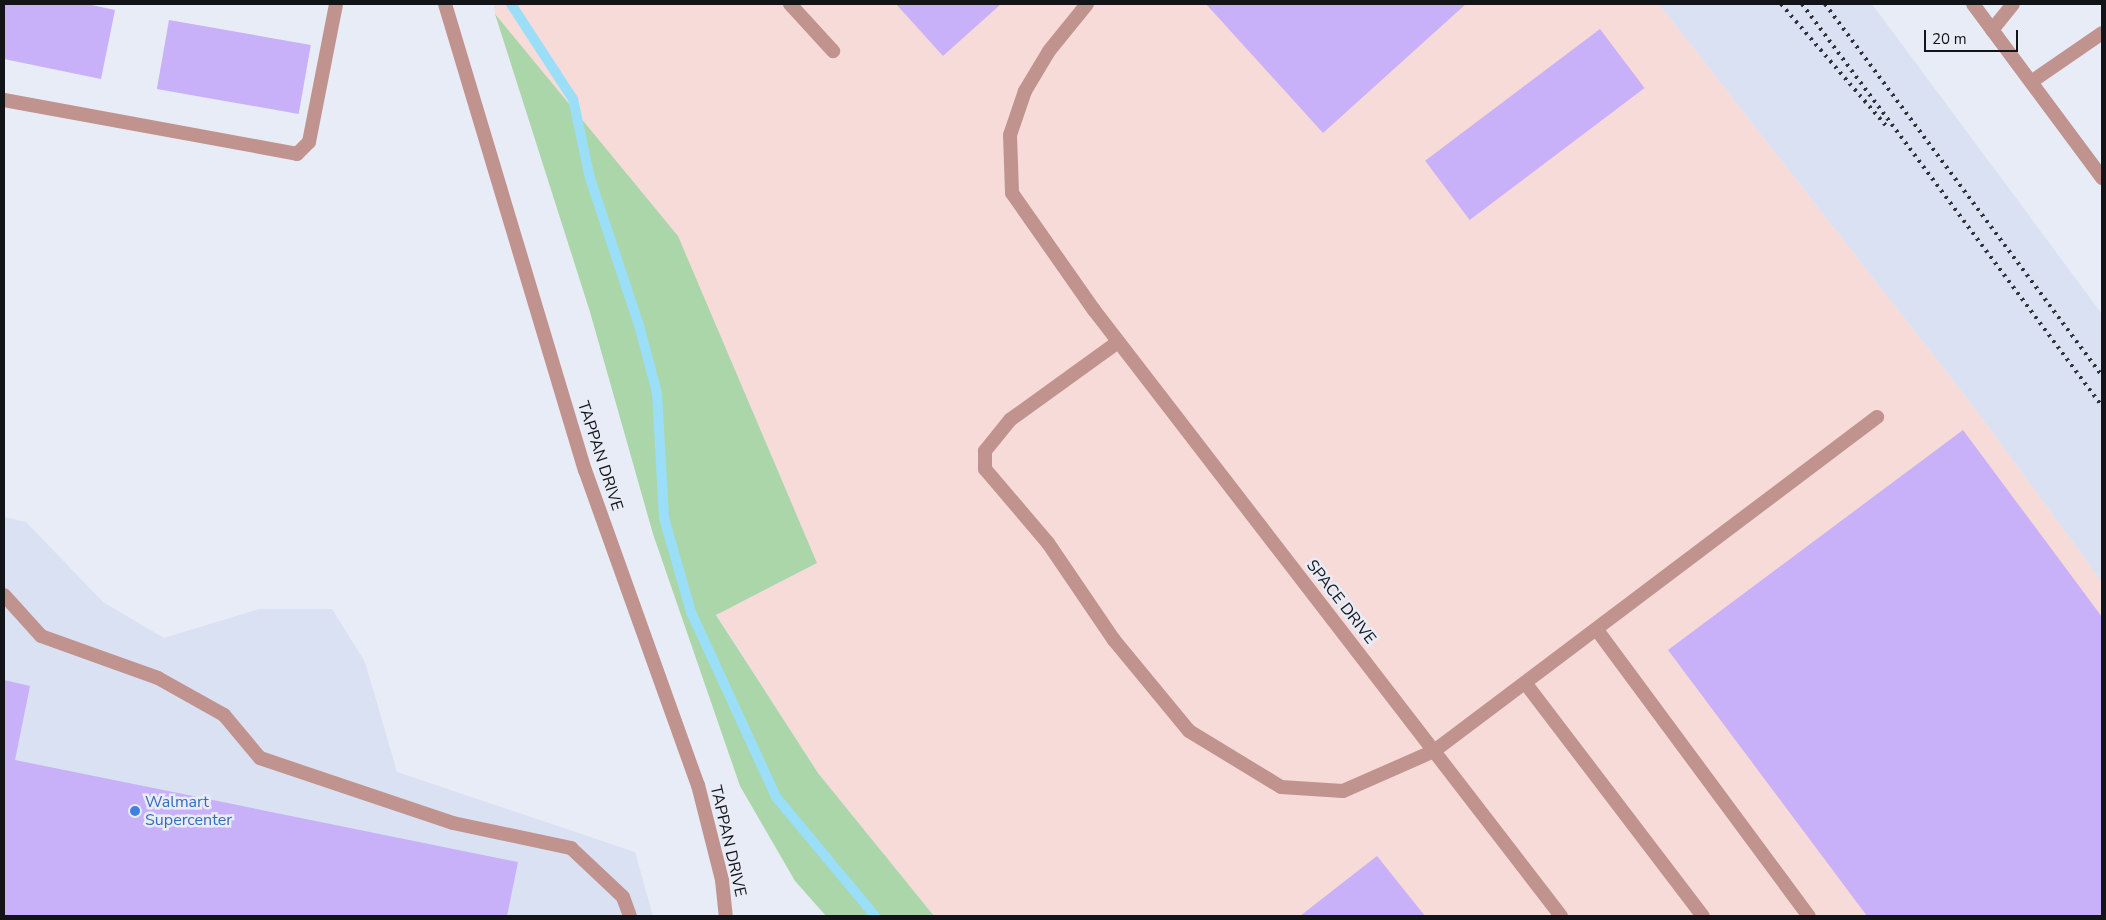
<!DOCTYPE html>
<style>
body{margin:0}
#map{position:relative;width:2106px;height:920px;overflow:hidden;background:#e8ecf6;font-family:"Nunito Sans",sans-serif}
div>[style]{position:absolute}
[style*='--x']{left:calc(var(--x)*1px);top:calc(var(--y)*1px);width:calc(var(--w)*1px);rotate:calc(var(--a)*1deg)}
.built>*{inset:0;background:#dae1f2}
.industrial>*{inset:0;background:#f6dbd8}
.green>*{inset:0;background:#abd6a9}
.stream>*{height:10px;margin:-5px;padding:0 5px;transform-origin:5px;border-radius:5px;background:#9bdef7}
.building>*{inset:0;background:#c8b1f8;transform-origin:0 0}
.service>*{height:14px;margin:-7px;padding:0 7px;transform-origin:7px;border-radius:7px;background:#c1938f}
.minor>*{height:14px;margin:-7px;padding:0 7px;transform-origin:7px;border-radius:7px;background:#c1938f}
.tertiary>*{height:14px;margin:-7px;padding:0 7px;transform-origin:7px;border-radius:7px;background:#c1938f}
.rail>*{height:4px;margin-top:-2px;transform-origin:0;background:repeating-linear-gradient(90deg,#333439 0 2.5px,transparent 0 7.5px)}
.dots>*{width:14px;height:14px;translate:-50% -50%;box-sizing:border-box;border:2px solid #e8ecf6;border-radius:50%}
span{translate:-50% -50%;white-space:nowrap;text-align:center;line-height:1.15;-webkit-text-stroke:5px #e8ecf6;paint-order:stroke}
.street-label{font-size:16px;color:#131418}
.shop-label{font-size:16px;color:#366cbe}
.left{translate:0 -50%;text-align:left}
.frame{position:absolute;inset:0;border:5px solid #131418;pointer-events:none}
.scale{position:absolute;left:1924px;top:30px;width:94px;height:22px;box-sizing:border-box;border:2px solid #131418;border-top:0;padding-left:6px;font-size:15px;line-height:18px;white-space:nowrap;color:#131418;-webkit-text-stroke:4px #e8ecf6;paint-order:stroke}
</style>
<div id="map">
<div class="built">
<div style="clip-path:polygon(1659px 4px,1872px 4px,2102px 314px,2102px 582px,1973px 406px)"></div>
<div style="clip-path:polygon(4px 517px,26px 522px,103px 602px,164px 638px,259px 609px,332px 609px,365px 662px,397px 772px,635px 852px,653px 916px,4px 916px)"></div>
</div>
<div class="industrial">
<div style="clip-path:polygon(494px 4px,1659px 4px,1973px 406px,2102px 582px,2102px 916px,934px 916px,818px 773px,716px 614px,817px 563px,495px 14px)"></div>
</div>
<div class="green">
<div style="clip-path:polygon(495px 14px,678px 236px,817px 563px,716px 615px,818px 773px,934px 916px,826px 916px,795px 881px,740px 786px,653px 534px,590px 312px)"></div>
</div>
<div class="stream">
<div style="--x:511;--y:4;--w:113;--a:56.9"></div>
<div style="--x:573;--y:99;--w:81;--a:77.9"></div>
<div style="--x:590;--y:178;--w:155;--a:71.6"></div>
<div style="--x:639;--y:325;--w:70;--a:75.2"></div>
<div style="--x:657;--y:393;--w:125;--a:86.8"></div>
<div style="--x:664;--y:518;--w:98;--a:74"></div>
<div style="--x:691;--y:612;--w:204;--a:65.3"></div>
<div style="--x:776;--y:797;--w:155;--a:50.2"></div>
</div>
<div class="building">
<div style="clip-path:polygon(4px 4px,87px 4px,115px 10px,101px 79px,4px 59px)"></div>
<div style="clip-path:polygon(896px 4px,1001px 4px,943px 56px)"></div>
<div style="clip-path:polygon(1206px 4px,1466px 4px,1323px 133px)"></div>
<div style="left:169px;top:20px;width:144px;height:70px;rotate:10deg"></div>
<div style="left:1600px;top:29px;width:74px;height:219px;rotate:53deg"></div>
<div style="clip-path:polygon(1963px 430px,2102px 617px,2102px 916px,1867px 916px,1668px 650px)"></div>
<div style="clip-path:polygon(4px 680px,30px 686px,15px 760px,518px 862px,507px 916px,4px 916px)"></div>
<div style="clip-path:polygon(1377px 856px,1425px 916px,1300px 916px)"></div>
</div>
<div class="service">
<div style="--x:790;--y:4;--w:64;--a:47.5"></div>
<div style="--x:1087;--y:4;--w:60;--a:129"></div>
<div style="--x:1049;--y:51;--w:47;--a:121"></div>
<div style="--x:1025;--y:91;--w:46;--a:108.8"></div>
<div style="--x:1010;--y:135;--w:58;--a:88"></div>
<div style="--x:1012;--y:193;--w:143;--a:55"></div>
<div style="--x:1992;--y:30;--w:33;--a:-51"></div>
<div style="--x:2031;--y:82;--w:86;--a:-34.6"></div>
<div style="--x:4;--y:100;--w:298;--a:10.4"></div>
<div style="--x:297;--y:154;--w:17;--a:-45"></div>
<div style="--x:309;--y:142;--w:141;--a:-78.9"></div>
<div style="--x:1118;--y:342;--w:133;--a:144.2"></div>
<div style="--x:1010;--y:420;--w:40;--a:129"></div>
<div style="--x:985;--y:451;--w:18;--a:90"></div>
<div style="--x:985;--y:469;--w:97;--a:49.6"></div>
<div style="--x:1048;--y:543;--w:117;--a:55.8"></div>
<div style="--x:1114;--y:640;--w:118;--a:50.5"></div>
<div style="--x:1189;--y:731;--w:108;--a:31.3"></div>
<div style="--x:1281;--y:787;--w:62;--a:3.7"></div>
<div style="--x:1343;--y:791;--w:99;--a:-23.7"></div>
<div style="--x:1434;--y:751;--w:555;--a:-37.01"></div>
<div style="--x:4;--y:595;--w:55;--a:47.9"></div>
<div style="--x:41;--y:636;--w:124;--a:19.7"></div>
<div style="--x:158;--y:678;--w:76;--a:29.3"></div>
<div style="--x:224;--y:715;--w:56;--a:50.1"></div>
<div style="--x:260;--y:758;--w:204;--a:18.6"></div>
<div style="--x:453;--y:823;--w:121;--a:12"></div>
<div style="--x:571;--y:848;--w:71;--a:43.3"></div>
<div style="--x:623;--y:897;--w:20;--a:70"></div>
<div style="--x:1597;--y:630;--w:356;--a:53.5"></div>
<div style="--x:1526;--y:684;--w:292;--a:52.7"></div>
</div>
<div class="minor">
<div style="--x:445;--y:4;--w:487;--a:73.3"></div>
<div style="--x:585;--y:470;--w:335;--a:70.3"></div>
<div style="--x:698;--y:785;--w:98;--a:75.8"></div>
<div style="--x:722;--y:880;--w:36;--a:84"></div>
<div style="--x:1094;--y:310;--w:765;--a:52.38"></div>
</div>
<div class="tertiary">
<div style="--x:1973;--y:4;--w:217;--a:53.4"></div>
</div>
<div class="rail">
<div style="--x:1781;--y:4;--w:162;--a:49.2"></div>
<div style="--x:1802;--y:4;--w:502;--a:53.27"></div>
<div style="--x:1825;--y:4;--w:463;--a:53.3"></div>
</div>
<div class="dots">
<div style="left:135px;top:811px;background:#3f7fe0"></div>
</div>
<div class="street-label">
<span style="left:600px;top:456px;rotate:72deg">TAPPAN DRIVE</span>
<span style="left:1341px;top:602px;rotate:52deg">SPACE DRIVE</span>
<span style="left:728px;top:841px;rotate:77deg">TAPPAN DRIVE</span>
</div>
<div class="shop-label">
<span class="left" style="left:145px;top:811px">Walmart<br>Supercenter</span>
</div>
<div class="frame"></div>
<div class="scale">20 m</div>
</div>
